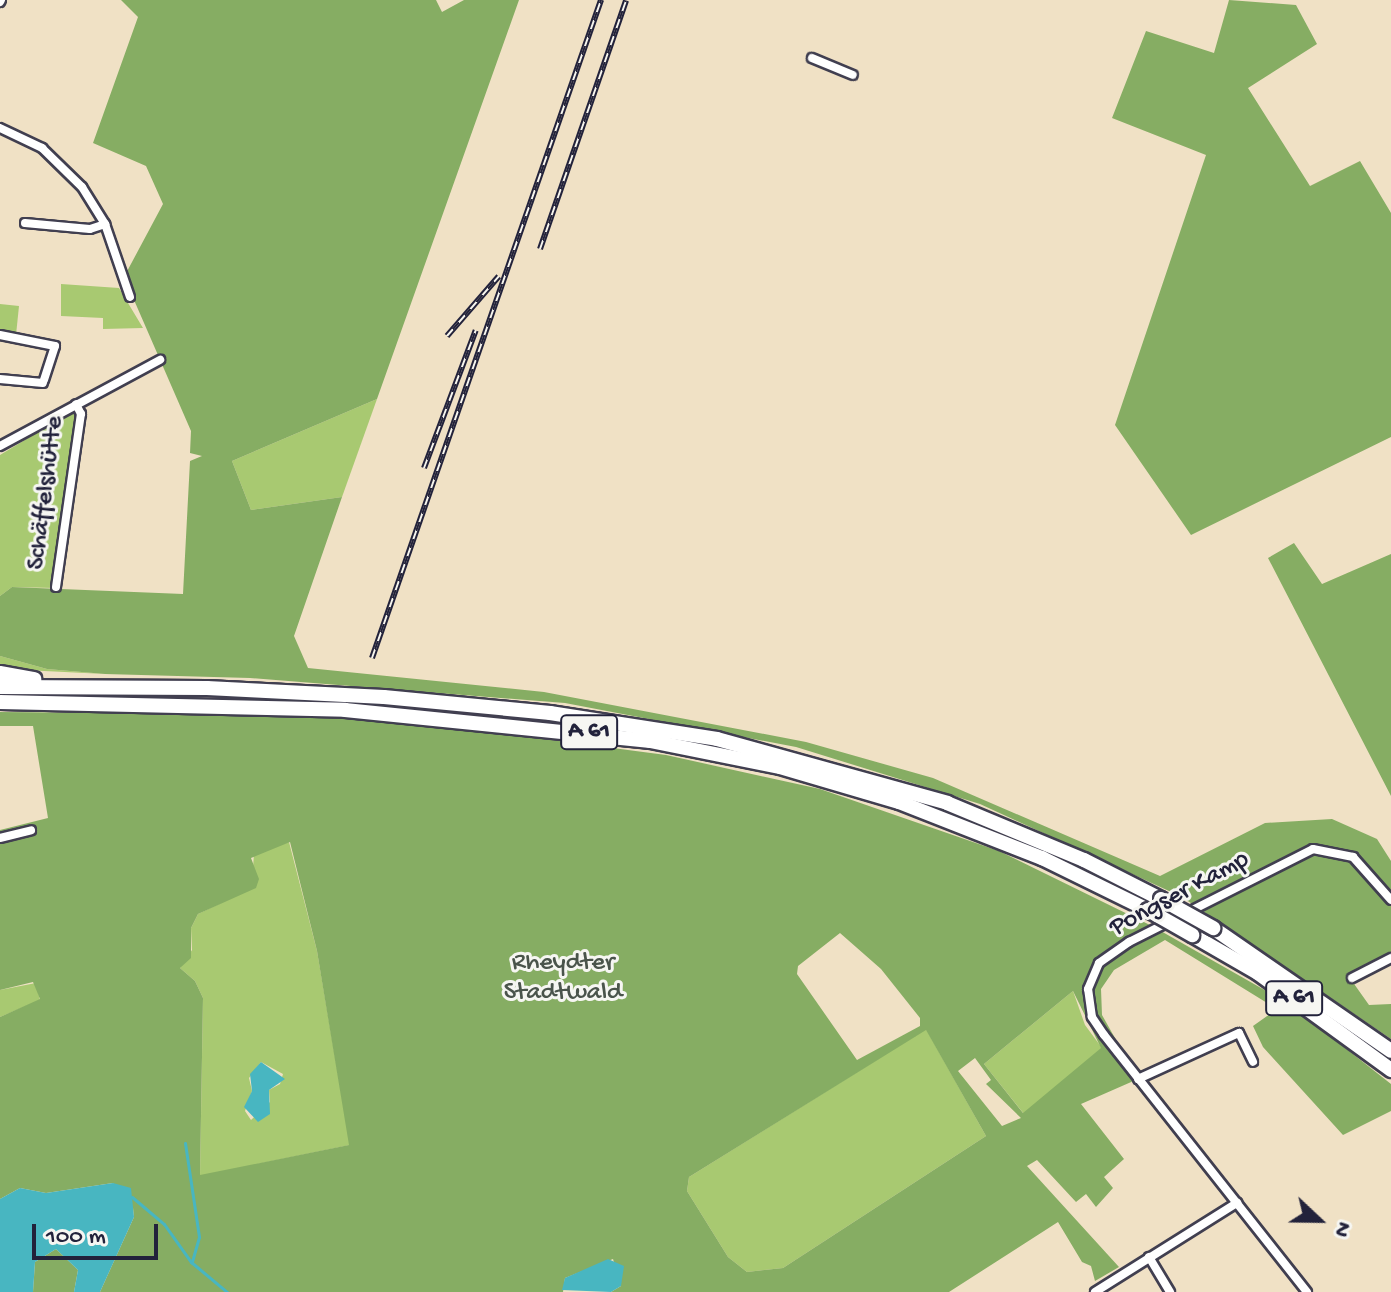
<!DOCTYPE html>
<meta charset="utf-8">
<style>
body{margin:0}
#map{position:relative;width:1391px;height:1292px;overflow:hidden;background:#f0e1c5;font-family:"Gochi Hand",sans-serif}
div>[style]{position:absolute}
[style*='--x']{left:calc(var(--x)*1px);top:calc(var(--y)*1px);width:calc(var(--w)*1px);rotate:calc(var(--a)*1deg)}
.green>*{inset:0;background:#a8c971}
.forest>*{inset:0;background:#86ad63}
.water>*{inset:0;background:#48b6c1}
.stream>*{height:3px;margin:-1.5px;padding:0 1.5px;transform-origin:1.5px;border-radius:1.5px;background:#48b6c1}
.roads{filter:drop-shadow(2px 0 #413f50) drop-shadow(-2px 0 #413f50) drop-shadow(0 2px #413f50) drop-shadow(0 -2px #413f50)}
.street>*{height:8px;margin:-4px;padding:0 4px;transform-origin:4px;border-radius:4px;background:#fff}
.highway>*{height:14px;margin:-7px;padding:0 7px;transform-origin:7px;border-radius:7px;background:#fff}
.rail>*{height:6px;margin-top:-3px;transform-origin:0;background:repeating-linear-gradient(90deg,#f6f6f2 0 9px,#22223b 0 18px);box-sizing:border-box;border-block:2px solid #22223b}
.bridges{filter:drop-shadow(2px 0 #413f50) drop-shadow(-2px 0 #413f50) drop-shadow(0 2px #413f50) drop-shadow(0 -2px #413f50)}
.highway-bridge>*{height:14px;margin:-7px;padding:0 7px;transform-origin:7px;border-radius:7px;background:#fff}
span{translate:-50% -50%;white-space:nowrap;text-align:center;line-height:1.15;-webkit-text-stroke:6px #f6f6f2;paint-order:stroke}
.shield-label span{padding:2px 6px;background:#f6f6f2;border:2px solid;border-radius:6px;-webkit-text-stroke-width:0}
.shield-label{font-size:24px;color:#22223b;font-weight:700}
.street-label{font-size:26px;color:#22223b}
.park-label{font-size:26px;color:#4a544b}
.north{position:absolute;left:1279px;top:1180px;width:80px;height:80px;-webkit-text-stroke:6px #f6f6f2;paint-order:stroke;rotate:112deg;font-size:22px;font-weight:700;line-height:32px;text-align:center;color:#22223b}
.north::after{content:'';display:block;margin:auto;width:28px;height:36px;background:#22223b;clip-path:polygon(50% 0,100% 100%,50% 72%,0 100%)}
.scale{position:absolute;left:32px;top:1224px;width:126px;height:36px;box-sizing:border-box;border:4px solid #22223b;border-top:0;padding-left:10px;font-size:24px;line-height:28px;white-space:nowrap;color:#22223b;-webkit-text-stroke:6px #f6f6f2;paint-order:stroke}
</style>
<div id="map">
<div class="green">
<div style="clip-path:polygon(61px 284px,119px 288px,143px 328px,103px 329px,103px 318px,61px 316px)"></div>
<div style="clip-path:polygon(0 304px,19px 306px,16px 335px,0 332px)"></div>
<div style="clip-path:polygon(377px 399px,342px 497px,251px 510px,232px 461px)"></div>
<div style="clip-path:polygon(73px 411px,79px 417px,55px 588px,12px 587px,0 596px,0 455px)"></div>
<div style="clip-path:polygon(0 656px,47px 669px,105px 674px,24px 670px,0 664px)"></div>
<div style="clip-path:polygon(evenodd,289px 842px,317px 951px,350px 1145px,200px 1176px,203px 998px,195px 981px,180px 968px,192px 950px,191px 928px,198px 914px,221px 903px,253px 868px,254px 853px,289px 842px,261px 1062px,283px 1074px,280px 1084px,269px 1090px,270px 1102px,251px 1120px,245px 1111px,252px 1091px,249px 1078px,261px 1062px)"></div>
<div style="clip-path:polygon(36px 983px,40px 1000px,0 1017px,0 990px)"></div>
<div style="clip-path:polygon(1073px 991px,1085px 1025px,1102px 1048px,1024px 1114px,984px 1064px)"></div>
<div style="clip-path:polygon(926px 1029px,986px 1136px,783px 1268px,747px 1272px,728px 1257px,687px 1191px,689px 1177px)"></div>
</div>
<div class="forest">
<div style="clip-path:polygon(121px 0,436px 0,442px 12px,464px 0,519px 0,377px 399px,232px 461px,251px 510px,342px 497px,294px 636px,308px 668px,544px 692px,806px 742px,933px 778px,1160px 876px,1265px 823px,1332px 819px,1377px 839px,1391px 861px,1391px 958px,1352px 981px,1369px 1005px,1391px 1004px,1391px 1039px,1182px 897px,980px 804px,796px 747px,565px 703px,250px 678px,105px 674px,47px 669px,0 656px,0 596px,12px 587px,183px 594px,190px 461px,202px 456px,190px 453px,191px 431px,124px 277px,163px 204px,146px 166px,93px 143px,138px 17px)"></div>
<div style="clip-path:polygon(1229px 0,1296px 5px,1317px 44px,1248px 88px,1310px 186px,1360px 161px,1391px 213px,1391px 437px,1191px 535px,1115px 425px,1206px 155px,1112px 118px,1146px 31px,1214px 53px)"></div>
<div style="clip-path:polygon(1294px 543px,1322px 584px,1391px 554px,1391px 796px,1268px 558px)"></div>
<div style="clip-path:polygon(evenodd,0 712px,360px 715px,666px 755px,820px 789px,999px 851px,1152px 926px,1284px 1001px,1349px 1051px,1391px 1084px,1391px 1111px,1343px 1135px,1263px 1047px,1253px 1026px,1277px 1009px,1165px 940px,1114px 970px,1101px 989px,1102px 1015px,1138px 1079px,1081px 1104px,1124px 1159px,1104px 1177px,1113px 1188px,1096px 1207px,1086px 1194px,1076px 1202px,1037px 1160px,1027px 1166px,1119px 1267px,1095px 1281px,1091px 1266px,1082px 1262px,1058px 1222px,949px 1292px,611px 1292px,621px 1286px,613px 1259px,565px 1278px,563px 1292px,100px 1292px,134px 1217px,133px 1208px,113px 1183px,46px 1193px,20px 1188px,0 1199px,0 1017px,40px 999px,33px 982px,0 990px,0 830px,48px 818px,33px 726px,0 726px,0 712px,290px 842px,317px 951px,349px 1145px,200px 1175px,203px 998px,195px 981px,180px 968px,191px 958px,191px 928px,198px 914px,256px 888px,259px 879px,251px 858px,290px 842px,0 712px,840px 933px,881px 969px,920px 1018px,920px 1026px,857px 1060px,797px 974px,798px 966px,840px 933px,0 712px,1073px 991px,1101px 1048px,1023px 1113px,984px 1064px,1073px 991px,0 712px,926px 1030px,986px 1136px,783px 1268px,747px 1272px,728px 1257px,687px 1191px,689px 1177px,926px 1030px,0 712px,975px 1058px,991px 1080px,986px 1084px,1021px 1118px,1002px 1126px,958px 1071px,975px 1058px)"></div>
<div style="clip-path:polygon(56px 1249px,78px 1270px,74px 1292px,33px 1292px,35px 1262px)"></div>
</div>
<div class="water">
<div style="clip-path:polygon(261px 1062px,285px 1079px,269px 1090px,270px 1114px,258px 1122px,244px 1107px,252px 1091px,250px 1074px)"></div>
<div style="clip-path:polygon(113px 1183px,131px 1188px,134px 1217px,100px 1292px,74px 1292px,78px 1270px,56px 1249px,35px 1262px,33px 1292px,0 1292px,0 1199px,20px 1188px,46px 1193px)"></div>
<div style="clip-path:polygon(608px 1259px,624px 1266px,621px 1286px,611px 1292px,562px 1290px,565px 1278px)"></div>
</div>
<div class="stream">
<div style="--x:185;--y:1143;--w:95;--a:81.5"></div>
<div style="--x:199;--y:1237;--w:25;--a:106"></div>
<div style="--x:132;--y:1197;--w:42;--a:40.2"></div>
<div style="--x:164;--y:1224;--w:47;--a:54.6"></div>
<div style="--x:191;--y:1262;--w:47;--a:39.8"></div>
</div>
<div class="roads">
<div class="street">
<div style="--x:0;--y:2;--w:2;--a:-63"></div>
<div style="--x:812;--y:58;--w:44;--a:22.5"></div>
<div style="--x:0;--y:128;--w:47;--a:25.5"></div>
<div style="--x:42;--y:148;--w:56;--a:44.3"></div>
<div style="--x:82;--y:187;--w:44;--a:58.1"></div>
<div style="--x:105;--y:224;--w:77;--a:71.1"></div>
<div style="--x:25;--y:223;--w:65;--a:5.3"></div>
<div style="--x:90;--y:229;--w:16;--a:-18"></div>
<div style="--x:0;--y:335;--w:56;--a:11.3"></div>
<div style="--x:55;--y:346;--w:36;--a:108"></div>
<div style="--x:0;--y:379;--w:43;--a:5.3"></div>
<div style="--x:0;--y:446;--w:182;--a:-28.3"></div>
<div style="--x:56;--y:587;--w:175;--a:-81.8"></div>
<div style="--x:81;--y:414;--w:11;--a:-117"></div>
<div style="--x:0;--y:838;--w:32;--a:-14"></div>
<div style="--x:1352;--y:978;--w:44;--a:-27.1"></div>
<div style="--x:1138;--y:1079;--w:111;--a:-24.5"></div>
<div style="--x:1239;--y:1033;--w:32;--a:64"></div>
<div style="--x:1149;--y:1257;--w:41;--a:59"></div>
<div style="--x:1095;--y:1292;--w:168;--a:-32.1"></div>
<div style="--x:1307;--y:1292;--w:328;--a:-128.3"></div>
<div style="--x:1104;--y:1035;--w:22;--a:-124"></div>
<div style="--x:1092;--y:1017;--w:28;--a:-98"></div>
<div style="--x:1088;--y:989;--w:28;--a:-67"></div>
<div style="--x:1099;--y:963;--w:37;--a:-35"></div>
<div style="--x:1129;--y:942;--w:206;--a:-26.8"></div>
<div style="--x:1313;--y:849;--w:41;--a:11.3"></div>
<div style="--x:1353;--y:857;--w:57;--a:48.5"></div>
</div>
<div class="highway">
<div style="--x:0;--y:673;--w:35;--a:10"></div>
<div style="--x:0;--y:687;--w:207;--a:0.3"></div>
<div style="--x:207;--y:688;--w:177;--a:2.9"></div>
<div style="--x:384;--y:697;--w:167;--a:5.5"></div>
<div style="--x:550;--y:713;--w:169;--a:8.8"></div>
<div style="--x:717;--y:739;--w:239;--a:15.5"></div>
<div style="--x:947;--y:803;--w:148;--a:22.6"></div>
<div style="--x:1084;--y:860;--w:86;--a:26.9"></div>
<div style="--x:0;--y:702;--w:345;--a:1.3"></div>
<div style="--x:345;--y:710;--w:307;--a:5.8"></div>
<div style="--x:650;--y:741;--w:133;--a:11.3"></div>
<div style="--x:780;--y:767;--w:124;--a:16.4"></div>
<div style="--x:899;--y:802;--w:154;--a:21.4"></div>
<div style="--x:1042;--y:858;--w:118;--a:26.1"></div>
<div style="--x:1213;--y:928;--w:216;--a:34.6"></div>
<div style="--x:1192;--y:935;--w:76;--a:29.9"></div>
<div style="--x:1258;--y:973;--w:165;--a:36.1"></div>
</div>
</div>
<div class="rail">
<div style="--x:540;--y:249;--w:263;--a:-70.9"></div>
<div style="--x:447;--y:336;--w:79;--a:-49.1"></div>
<div style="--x:424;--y:468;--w:147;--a:-69.4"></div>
<div style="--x:372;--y:658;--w:697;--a:-70.81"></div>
</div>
<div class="bridges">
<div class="highway-bridge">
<div style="--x:1161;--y:899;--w:60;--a:29.1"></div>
<div style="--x:1148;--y:910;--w:51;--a:29.6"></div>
</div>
</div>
<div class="shield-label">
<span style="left:589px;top:732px">A 61</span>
<span style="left:1294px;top:998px">A 61</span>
</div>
<div class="street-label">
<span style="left:47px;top:493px;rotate:-83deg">Schäffelshütte</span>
<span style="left:1180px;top:895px;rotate:-28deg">Pongser Kamp</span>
</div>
<div class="park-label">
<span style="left:563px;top:979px">Rheydter<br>Stadtwald</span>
</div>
<div class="north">N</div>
<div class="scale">100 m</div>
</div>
